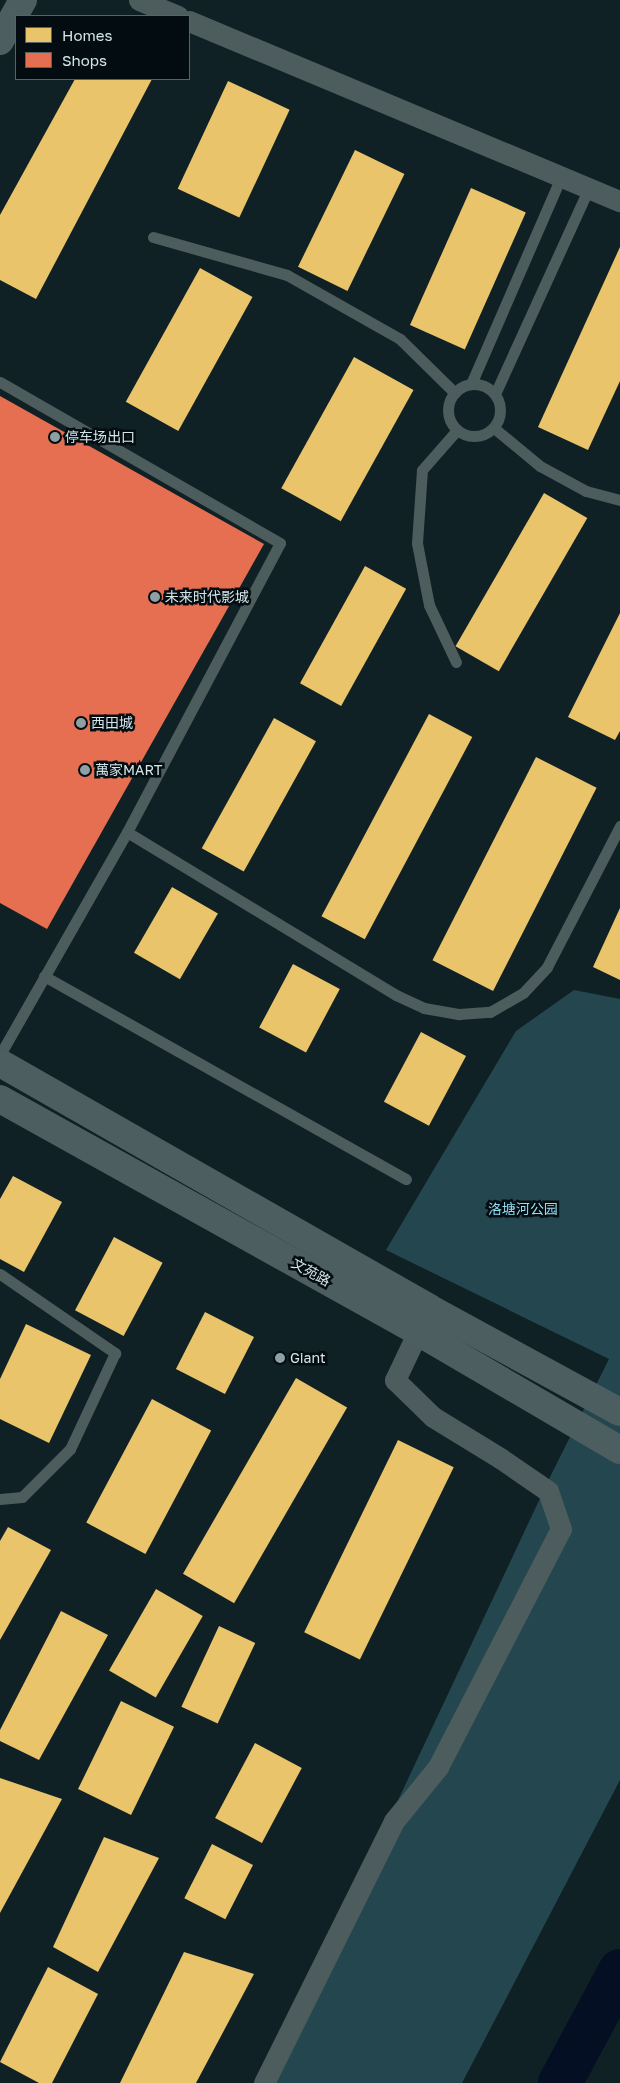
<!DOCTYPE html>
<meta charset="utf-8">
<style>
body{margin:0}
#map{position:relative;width:620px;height:2083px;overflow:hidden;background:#102125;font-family:"Golos Text","Noto Sans SC",sans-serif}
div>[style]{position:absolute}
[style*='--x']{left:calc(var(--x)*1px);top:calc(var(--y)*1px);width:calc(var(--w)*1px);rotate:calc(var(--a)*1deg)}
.green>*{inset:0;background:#24464f}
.homes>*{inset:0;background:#e9c46a;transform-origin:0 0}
.shops>*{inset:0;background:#e76f51}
.river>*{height:44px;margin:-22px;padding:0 22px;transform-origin:22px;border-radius:22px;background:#040f23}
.service>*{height:11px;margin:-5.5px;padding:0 5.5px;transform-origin:5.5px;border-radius:5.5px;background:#4d5c5d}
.service>.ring{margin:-5.5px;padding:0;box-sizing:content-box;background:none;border:11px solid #4d5c5d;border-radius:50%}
.minor>*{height:21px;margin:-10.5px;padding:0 10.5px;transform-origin:10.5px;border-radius:10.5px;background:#4d5c5d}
.secondary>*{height:28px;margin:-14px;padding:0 14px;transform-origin:14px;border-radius:14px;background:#4c5e60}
.dots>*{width:14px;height:14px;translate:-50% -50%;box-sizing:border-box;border:2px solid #030d11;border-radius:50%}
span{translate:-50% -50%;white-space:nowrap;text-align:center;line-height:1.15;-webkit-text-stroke:5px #030d11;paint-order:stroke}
.poi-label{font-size:14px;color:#d4e5ea}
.left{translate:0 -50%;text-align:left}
.park-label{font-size:14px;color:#93def4}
.street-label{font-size:14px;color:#d4e5ea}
.legend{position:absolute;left:15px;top:15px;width:175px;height:65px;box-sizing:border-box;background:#030d11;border:1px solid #576368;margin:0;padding:6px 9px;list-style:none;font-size:15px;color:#d4e5ea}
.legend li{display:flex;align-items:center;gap:10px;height:25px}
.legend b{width:25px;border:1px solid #576368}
</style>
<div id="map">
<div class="green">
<div style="clip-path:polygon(574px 990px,620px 999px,620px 1780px,462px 2083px,265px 2083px,551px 1475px,609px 1359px,386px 1250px,516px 1031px)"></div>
</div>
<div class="homes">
<div style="clip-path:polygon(75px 79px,152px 79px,36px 299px,0 280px,0 215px)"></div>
<div style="left:228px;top:81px;width:68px;height:119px;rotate:25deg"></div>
<div style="left:355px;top:150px;width:55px;height:130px;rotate:26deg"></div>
<div style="left:471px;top:188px;width:60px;height:150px;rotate:24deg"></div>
<div style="clip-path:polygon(620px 247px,620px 381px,588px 450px,538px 427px)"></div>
<div style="left:200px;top:268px;width:60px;height:153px;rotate:29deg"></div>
<div style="left:354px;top:357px;width:68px;height:150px;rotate:29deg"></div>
<div style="left:544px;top:493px;width:50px;height:177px;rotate:30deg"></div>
<div style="left:365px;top:566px;width:47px;height:134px;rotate:29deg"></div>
<div style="clip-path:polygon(620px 613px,620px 731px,615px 740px,568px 717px)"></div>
<div style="left:429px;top:714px;width:49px;height:229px;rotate:28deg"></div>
<div style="left:274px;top:718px;width:48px;height:149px;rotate:29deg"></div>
<div style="left:536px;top:757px;width:68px;height:228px;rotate:27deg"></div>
<div style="left:172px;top:887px;width:53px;height:76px;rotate:30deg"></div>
<div style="clip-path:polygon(620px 908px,620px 980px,593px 967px)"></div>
<div style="left:293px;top:964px;width:53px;height:72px;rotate:28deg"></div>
<div style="left:421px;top:1032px;width:51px;height:79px;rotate:28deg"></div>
<div style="clip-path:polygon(13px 1176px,62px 1202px,24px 1272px,0 1259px,0 1199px)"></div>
<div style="left:114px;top:1237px;width:55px;height:83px;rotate:28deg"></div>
<div style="left:205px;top:1312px;width:55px;height:64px;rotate:27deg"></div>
<div style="clip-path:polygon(26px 1324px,91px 1355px,49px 1443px,0 1419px,0 1379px)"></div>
<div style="left:296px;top:1378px;width:59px;height:226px;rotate:30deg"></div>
<div style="left:152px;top:1399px;width:67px;height:140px;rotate:28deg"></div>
<div style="left:398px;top:1440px;width:62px;height:214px;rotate:26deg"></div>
<div style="clip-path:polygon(8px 1527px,51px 1550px,0 1640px,0 1541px)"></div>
<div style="left:156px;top:1589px;width:54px;height:94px;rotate:30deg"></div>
<div style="clip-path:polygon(61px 1611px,108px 1635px,39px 1760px,0 1741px,0 1730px)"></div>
<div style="left:219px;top:1626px;width:40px;height:89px;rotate:25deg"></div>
<div style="left:121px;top:1701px;width:59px;height:98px;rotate:26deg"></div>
<div style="left:255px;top:1743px;width:53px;height:85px;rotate:28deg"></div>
<div style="clip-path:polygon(0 1778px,62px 1799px,0 1913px)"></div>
<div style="clip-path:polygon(104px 1837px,159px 1858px,98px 1972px,53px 1947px)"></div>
<div style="left:212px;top:1844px;width:46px;height:61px;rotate:27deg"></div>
<div style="clip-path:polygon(184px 1952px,254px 1974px,196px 2083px,120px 2083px)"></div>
<div style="clip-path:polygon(48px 1967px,98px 1994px,52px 2083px,39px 2083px,0 2062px)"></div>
</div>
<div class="shops">
<div style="clip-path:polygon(0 396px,264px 544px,47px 929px,0 903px)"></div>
</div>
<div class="river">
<div style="--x:560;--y:2083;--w:127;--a:-61.8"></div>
</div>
<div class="service">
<div style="--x:153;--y:237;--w:139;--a:15.8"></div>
<div style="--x:287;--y:275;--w:130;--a:29.5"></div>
<div style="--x:400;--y:339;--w:77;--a:44.5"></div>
<div style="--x:0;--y:382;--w:323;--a:29.9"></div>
<div style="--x:280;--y:543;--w:327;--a:117.9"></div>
<div style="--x:127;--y:832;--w:257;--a:119.7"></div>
<div class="ring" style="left:448px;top:384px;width:41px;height:41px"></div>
<div style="--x:471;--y:384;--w:226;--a:-66.5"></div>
<div style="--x:495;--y:394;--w:226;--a:-65.5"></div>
<div style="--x:494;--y:428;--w:60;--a:39.6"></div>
<div style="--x:540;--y:466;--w:52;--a:28.5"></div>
<div style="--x:586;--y:491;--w:35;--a:15"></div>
<div style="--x:456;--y:662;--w:63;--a:-115.3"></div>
<div style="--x:429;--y:605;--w:63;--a:-101"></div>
<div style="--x:417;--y:543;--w:73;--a:-86.1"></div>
<div style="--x:422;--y:470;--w:53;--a:-48.8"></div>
<div style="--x:127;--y:832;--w:315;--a:31.2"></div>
<div style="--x:396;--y:995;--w:31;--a:25"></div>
<div style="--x:424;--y:1008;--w:36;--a:10"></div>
<div style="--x:459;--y:1014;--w:31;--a:-4"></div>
<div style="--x:490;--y:1012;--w:38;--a:-30"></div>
<div style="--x:523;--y:993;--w:35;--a:-47"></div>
<div style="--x:547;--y:967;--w:159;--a:-62.6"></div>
<div style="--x:44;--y:976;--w:415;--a:29.3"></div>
<div style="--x:0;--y:1274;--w:140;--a:34.5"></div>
<div style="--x:115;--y:1353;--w:106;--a:115.1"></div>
<div style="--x:70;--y:1449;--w:68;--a:135"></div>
<div style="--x:22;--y:1497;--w:22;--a:175"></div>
</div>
<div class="minor">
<div style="--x:139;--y:0;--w:42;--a:22.3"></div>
<div style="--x:189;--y:21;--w:467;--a:22.7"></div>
<div style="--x:264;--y:2083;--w:292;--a:-63.6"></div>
<div style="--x:394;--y:1821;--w:70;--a:-50.8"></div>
<div style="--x:438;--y:1767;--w:268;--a:-62.7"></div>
<div style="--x:561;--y:1529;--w:40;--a:-108.9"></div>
<div style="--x:548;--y:1491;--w:58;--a:-145.5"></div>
<div style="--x:500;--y:1458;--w:79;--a:-148.5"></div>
<div style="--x:433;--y:1417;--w:53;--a:-135.8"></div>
<div style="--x:395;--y:1380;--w:68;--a:-64.6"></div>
</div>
<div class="secondary">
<div style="--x:0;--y:41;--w:47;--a:-60.7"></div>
<div style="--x:0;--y:1063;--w:494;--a:29.7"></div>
<div style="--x:429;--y:1308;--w:217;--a:28.6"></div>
<div style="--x:0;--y:1099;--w:479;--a:29.1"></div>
<div style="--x:418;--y:1332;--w:234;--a:30.3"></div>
</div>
<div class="dots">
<div style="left:55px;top:437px;background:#8fa0a5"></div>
<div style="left:155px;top:597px;background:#8fa0a5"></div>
<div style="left:81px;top:723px;background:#8fa0a5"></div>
<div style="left:85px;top:770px;background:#8fa0a5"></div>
<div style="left:280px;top:1358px;background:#8fa0a5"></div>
</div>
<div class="poi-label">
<span class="left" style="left:65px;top:437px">停车场出口</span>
<span class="left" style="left:165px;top:597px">未来时代影城</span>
<span class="left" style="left:91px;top:723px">西田城</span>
<span class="left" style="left:95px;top:770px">萬家MART</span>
<span class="left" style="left:290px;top:1358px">Giant</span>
</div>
<div class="park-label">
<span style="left:523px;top:1209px">洛塘河公园</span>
</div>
<div class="street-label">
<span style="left:311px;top:1272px;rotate:29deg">文苑路</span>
</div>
<ul class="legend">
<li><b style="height:14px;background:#e9c46a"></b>Homes</li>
<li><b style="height:14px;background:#e76f51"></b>Shops</li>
</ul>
</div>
